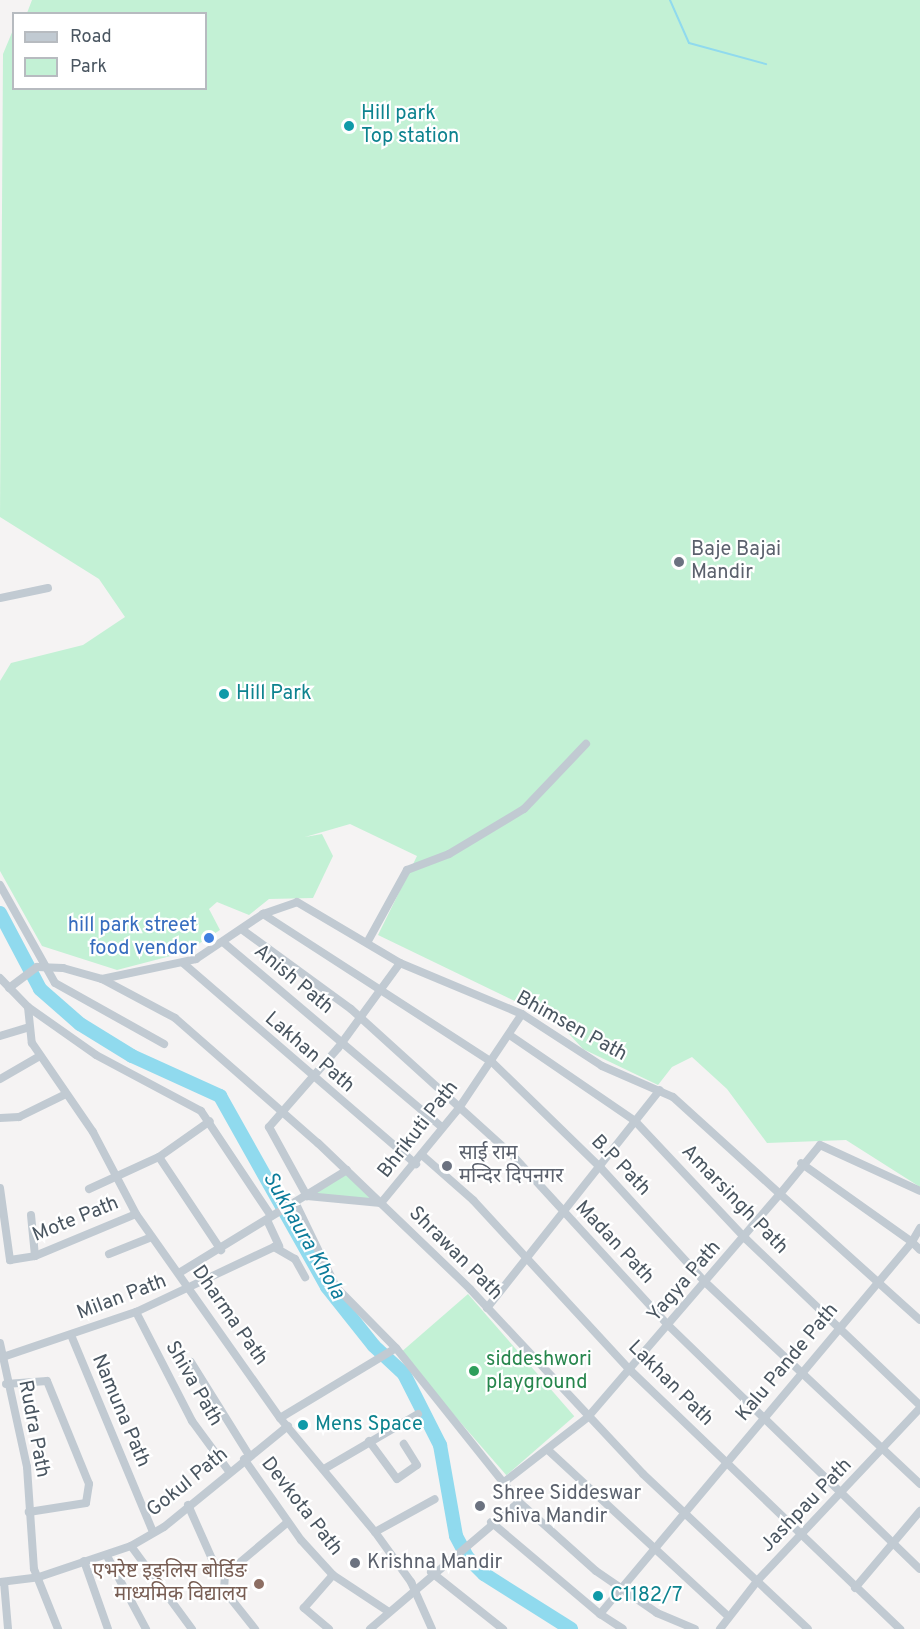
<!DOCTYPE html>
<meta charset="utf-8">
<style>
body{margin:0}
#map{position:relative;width:920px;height:1629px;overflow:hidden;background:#f5f3f3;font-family:Overpass,"Noto Sans Devanagari",sans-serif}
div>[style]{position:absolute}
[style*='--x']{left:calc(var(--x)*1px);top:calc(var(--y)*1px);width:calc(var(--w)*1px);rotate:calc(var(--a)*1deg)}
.green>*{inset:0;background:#c3f1d5;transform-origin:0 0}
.stream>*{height:2px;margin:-1px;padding:0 1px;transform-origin:1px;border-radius:1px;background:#90daee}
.river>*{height:14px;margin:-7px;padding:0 7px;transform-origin:7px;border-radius:7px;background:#90daee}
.minor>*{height:8px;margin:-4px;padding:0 4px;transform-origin:4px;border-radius:4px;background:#c1cad2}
.dots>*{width:16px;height:16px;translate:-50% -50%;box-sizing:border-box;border:3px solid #fff;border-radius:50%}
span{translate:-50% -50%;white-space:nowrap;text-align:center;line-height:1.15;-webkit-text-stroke:4.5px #fff;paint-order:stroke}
.culture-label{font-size:20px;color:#0d838f}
.left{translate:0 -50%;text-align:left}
.worship-label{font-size:20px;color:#5b616d}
.shop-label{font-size:20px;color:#366cbe}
.right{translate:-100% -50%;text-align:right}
.street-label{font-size:20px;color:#4a5661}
.leisure-label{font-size:20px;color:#27864d}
.education-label{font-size:20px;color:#785e54}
.water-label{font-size:21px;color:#0c7c9b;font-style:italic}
.legend{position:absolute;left:12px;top:12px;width:195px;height:78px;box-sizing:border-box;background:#fff;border:2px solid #b7bbc0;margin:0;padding:8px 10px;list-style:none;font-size:18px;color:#4a5661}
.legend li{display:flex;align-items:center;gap:12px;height:30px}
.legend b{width:30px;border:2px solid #b7bbc0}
</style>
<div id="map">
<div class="green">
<div style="clip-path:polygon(32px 0,920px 0,920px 1187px,846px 1140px,767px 1143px,727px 1089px,692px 1057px,672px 1067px,658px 1085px,583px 1049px,558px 1022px,378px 935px,417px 856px,350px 824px,305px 837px,322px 834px,333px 856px,313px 898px,269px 899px,249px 915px,217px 902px,209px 909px,220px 930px,186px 952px,117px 970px,42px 946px,0 871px,0 681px,11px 663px,83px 645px,125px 617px,99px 579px,0 517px,3px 54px,13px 30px,14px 88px,206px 88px,206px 14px,27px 13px)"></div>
<div style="clip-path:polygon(347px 1170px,381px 1203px,304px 1198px)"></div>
<div style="left:468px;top:1294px;width:162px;height:90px;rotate:49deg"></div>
</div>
<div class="stream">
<div style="--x:670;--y:0;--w:47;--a:66.2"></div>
<div style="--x:689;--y:43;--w:80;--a:15.3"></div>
</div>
<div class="river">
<div style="--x:0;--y:913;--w:86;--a:62.2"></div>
<div style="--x:40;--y:989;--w:53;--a:41.2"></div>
<div style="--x:80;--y:1024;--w:61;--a:31.6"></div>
<div style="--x:132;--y:1056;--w:97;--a:24.4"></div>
<div style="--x:220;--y:1096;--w:219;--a:60.7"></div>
<div style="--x:327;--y:1287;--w:75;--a:51.5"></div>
<div style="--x:374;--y:1346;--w:41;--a:43"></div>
<div style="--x:404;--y:1374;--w:80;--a:63.1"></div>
<div style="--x:440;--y:1445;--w:92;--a:80"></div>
<div style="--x:456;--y:1536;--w:24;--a:62"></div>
<div style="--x:467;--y:1557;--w:24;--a:45"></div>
<div style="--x:484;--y:1574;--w:103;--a:32.3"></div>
</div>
<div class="minor">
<div style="--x:0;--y:598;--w:49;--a:-11.8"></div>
<div style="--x:0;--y:885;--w:112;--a:60.7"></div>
<div style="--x:55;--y:983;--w:125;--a:29.2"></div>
<div style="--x:263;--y:914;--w:273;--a:32.9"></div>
<div style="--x:492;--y:1062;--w:151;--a:44.2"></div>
<div style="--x:600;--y:1167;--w:156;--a:47.6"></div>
<div style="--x:705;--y:1282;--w:295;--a:43.2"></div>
<div style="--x:244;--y:931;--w:132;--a:36.1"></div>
<div style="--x:351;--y:1009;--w:220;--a:42.2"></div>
<div style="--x:514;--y:1157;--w:229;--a:47.5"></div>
<div style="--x:669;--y:1326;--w:349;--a:44.1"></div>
<div style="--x:368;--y:941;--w:81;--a:-61.2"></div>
<div style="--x:407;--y:870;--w:45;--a:-20.9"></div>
<div style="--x:449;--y:854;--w:87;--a:-31"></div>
<div style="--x:524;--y:809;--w:90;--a:-46.4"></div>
<div style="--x:224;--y:943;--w:285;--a:40.2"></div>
<div style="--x:183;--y:963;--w:308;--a:40.8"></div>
<div style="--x:400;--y:963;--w:105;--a:126.1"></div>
<div style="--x:338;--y:1048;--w:105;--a:131.1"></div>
<div style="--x:269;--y:1127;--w:79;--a:61.2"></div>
<div style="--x:307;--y:1196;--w:74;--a:5.4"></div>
<div style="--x:381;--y:1203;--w:123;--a:-50.6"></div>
<div style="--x:459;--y:1108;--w:113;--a:-56.2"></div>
<div style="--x:0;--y:978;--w:40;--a:46"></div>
<div style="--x:28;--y:1007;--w:83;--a:35.2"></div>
<div style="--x:96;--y:1055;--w:119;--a:28.1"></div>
<div style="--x:201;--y:1111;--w:126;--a:56.3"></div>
<div style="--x:102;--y:979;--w:96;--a:-12"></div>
<div style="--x:196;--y:959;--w:81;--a:-33.9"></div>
<div style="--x:263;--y:914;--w:36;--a:-19"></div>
<div style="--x:297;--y:902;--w:120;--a:30.6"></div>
<div style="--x:400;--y:963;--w:132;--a:22.7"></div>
<div style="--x:522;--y:1014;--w:95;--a:33"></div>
<div style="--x:602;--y:1066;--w:77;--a:23.6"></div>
<div style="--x:673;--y:1097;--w:144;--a:42.2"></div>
<div style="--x:780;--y:1194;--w:63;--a:-50.8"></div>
<div style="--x:820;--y:1145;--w:110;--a:24.7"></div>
<div style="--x:9;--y:988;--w:35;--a:-37"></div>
<div style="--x:37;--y:967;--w:26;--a:2"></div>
<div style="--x:63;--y:968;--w:41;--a:15.8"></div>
<div style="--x:102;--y:979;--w:83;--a:28.1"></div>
<div style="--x:175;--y:1018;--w:190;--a:41.2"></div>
<div style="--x:318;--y:1143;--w:211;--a:43.8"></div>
<div style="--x:470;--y:1289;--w:253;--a:46.9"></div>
<div style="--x:643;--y:1474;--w:226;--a:43.2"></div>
<div style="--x:28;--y:1007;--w:36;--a:84"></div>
<div style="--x:32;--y:1043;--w:108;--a:55.6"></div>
<div style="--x:93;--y:1132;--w:93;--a:62.3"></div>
<div style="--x:136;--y:1214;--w:250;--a:54.8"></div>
<div style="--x:280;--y:1418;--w:148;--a:50.2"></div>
<div style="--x:375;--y:1532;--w:62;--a:54.2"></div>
<div style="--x:411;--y:1582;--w:51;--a:65.9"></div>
<div style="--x:0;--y:1036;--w:28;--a:-17"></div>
<div style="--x:511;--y:1036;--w:150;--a:34.4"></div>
<div style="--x:635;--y:1121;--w:162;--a:46.8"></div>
<div style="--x:746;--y:1239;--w:240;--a:43.7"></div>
<div style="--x:0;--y:1079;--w:46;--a:-29.9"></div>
<div style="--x:0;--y:1118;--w:19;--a:-3"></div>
<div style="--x:19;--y:1117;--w:52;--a:-26.1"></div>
<div style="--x:423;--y:1156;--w:67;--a:41.3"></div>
<div style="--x:473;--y:1200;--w:233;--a:47.3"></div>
<div style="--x:631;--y:1371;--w:373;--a:43.8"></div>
<div style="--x:159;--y:1157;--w:112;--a:56.3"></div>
<div style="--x:0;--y:1188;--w:73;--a:82.1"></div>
<div style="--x:10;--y:1260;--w:25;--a:-9"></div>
<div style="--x:35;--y:1256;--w:109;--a:-22.6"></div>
<div style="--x:89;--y:1189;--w:77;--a:-24.6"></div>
<div style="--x:159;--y:1157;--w:62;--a:-35.2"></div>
<div style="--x:295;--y:1202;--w:94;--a:64.2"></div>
<div style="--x:336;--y:1287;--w:86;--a:45.5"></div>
<div style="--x:396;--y:1348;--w:197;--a:51.4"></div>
<div style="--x:31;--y:1215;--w:41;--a:84.4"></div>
<div style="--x:267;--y:1220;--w:29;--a:65"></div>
<div style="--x:920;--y:1228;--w:16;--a:120"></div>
<div style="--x:912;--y:1242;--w:11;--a:45"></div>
<div style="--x:109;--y:1254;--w:46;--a:-21.6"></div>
<div style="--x:179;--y:1273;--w:197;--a:-31.5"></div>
<div style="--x:487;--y:1308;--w:278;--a:-51.6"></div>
<div style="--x:136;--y:1312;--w:123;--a:62.8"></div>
<div style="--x:192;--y:1421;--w:61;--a:53.7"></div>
<div style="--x:71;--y:1335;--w:213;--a:67.4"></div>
<div style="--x:0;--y:1343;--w:127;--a:77.7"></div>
<div style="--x:27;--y:1467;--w:102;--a:86.1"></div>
<div style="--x:34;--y:1569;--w:65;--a:68.2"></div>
<div style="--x:0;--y:1358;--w:144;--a:-18.7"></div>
<div style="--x:136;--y:1312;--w:153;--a:-25.2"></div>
<div style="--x:274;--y:1247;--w:24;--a:30"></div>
<div style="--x:295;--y:1259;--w:21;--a:61"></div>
<div style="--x:191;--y:1362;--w:110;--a:58.1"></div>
<div style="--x:6;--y:1384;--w:41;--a:-4.2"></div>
<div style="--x:47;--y:1381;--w:111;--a:67.8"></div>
<div style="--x:89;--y:1484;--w:19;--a:99"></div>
<div style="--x:86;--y:1503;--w:58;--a:171"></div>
<div style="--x:280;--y:1418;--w:135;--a:-31.1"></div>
<div style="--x:369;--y:1441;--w:47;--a:53.6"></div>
<div style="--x:397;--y:1479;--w:24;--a:-35"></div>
<div style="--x:417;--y:1465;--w:25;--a:-122"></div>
<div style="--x:548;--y:1450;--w:246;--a:42.7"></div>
<div style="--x:244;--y:1459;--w:99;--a:54.9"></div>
<div style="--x:301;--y:1540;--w:47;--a:47.6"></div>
<div style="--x:333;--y:1575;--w:64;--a:33.4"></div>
<div style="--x:324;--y:1469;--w:109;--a:-30.3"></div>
<div style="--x:503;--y:1483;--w:108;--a:-37.8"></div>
<div style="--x:588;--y:1417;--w:294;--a:-49.3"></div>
<div style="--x:780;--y:1194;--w:188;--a:42"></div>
<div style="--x:188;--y:1505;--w:59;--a:66"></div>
<div style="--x:212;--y:1559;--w:21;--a:51"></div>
<div style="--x:225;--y:1575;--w:82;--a:-40.1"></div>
<div style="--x:491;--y:1522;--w:143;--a:40.2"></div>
<div style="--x:600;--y:1614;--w:486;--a:-50"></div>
<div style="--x:912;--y:1242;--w:136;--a:-144.6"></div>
<div style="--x:375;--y:1532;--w:68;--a:-28.8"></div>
<div style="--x:131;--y:1546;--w:103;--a:53.7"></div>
<div style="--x:107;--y:1556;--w:83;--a:61.9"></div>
<div style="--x:84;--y:1561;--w:72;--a:70.6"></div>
<div style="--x:431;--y:1572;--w:92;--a:38.4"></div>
<div style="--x:225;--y:1575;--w:15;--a:94"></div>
<div style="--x:224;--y:1590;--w:50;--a:51.5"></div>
<div style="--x:0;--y:1582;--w:39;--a:-7"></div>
<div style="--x:39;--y:1577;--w:97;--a:-18.6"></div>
<div style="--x:131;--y:1546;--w:38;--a:-30"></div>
<div style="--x:164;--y:1527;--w:160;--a:-39.2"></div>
<div style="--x:4;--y:1582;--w:47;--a:85.1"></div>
<div style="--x:855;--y:1588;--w:101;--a:-49.8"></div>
<div style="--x:600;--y:1614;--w:27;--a:33"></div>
<div style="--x:329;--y:1629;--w:33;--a:-140"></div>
<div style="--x:304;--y:1608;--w:44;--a:-48.7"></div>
<div style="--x:370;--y:1629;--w:196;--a:-40.4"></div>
<div style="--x:519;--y:1502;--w:103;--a:41.9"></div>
<div style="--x:596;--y:1571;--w:74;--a:34.5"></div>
<div style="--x:657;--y:1613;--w:41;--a:22.8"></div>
<div style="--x:720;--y:1629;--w:62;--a:-52.2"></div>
<div style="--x:758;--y:1580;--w:236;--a:-46.7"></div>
</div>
<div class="dots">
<div style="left:349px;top:126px;background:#0f9aa8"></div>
<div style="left:679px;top:562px;background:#6b7280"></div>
<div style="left:224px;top:694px;background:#0f9aa8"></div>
<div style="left:209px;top:938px;background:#3f7fe0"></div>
<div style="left:447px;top:1166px;background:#6b7280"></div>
<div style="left:474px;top:1371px;background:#2e9e5b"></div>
<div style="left:303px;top:1425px;background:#0f9aa8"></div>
<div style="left:480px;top:1506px;background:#6b7280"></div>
<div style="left:355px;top:1563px;background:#6b7280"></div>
<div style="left:259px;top:1584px;background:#8d6e63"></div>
<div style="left:598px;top:1596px;background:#0f9aa8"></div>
</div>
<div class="culture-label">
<span class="left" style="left:361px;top:126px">Hill park<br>Top station</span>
<span class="left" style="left:236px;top:694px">Hill Park</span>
<span class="left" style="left:315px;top:1425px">Mens Space</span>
<span class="left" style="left:610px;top:1596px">C1182/7</span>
</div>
<div class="worship-label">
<span class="left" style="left:691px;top:562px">Baje Bajai<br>Mandir</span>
<span class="left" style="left:459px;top:1166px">साई राम<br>मन्दिर दिपनगर</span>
<span class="left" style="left:492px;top:1506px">Shree Siddeswar<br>Shiva Mandir</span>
<span class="left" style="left:367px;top:1563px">Krishna Mandir</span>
</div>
<div class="shop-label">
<span class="right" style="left:197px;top:938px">hill park street<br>food vendor</span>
</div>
<div class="street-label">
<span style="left:293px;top:980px;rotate:40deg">Anish Path</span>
<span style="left:571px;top:1027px;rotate:29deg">Bhimsen Path</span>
<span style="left:309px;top:1053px;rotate:41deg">Lakhan Path</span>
<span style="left:419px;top:1130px;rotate:-52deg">Bhrikuti Path</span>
<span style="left:620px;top:1166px;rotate:46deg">B.P Path</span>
<span style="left:734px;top:1200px;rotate:46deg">Amarsingh Path</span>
<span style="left:76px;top:1220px;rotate:-22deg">Mote Path</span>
<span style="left:614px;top:1243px;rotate:47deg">Madan Path</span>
<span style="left:455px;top:1254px;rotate:45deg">Shrawan Path</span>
<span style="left:685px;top:1282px;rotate:-49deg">Yagya Path</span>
<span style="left:122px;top:1298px;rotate:-21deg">Milan Path</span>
<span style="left:229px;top:1316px;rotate:55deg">Dharma Path</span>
<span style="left:788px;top:1363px;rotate:-50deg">Kalu Pande Path</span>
<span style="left:193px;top:1384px;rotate:60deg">Shiva Path</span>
<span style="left:670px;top:1384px;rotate:45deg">Lakhan Path</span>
<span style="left:120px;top:1411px;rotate:67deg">Namuna Path</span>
<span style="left:33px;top:1429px;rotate:79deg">Rudra Path</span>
<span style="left:188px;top:1483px;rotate:-39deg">Gokul Path</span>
<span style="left:807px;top:1506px;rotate:-46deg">Jashpau Path</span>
<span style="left:301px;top:1507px;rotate:52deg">Devkota Path</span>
</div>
<div class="leisure-label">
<span class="left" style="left:486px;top:1372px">siddeshwori<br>playground</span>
</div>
<div class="education-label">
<span class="right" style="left:247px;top:1584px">एभरेष्ट इङ्लिस बोर्डिङ<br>माध्यमिक विद्यालय</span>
</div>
<div class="water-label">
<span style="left:303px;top:1236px;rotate:60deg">Sukhaura Khola</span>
</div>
<ul class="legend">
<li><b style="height:8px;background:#c1cad2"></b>Road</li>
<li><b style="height:16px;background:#c3f1d5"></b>Park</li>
</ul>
</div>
